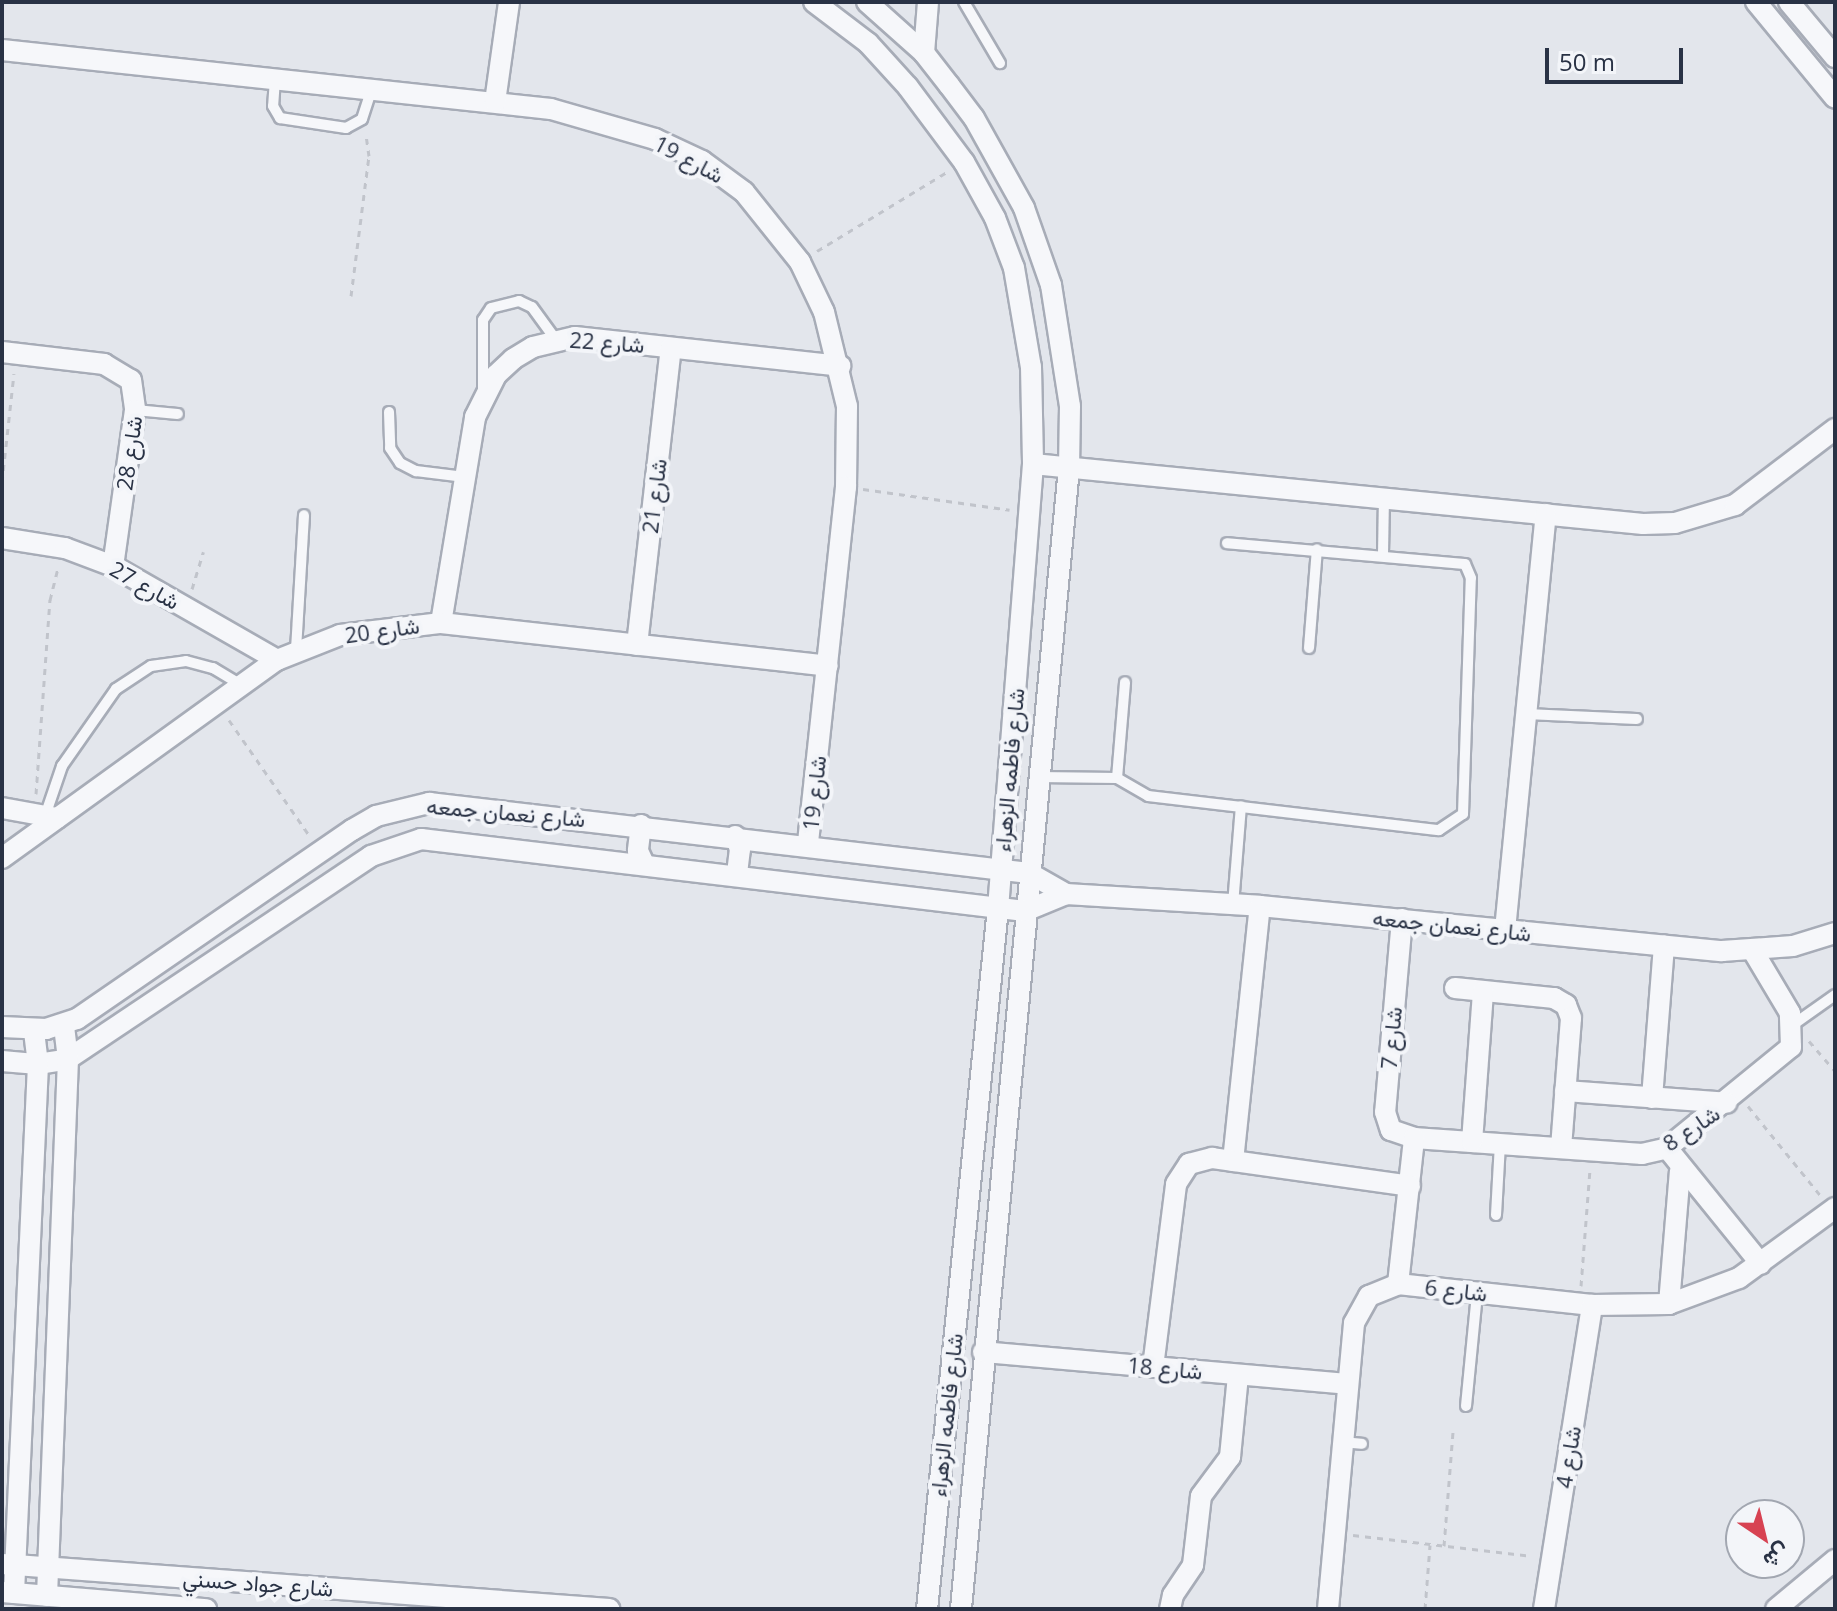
<!DOCTYPE html>
<meta charset="utf-8">
<style>
body{margin:0}
#map{position:relative;width:1837px;height:1611px;overflow:hidden;background:#e3e6ec;font-family:"Open Sans",Vazirmatn,sans-serif}
div>[style]{position:absolute}
[style*='--x']{left:calc(var(--x)*1px);top:calc(var(--y)*1px);width:calc(var(--w)*1px);rotate:calc(var(--a)*1deg)}
.path>*{height:3px;margin-top:-1.5px;transform-origin:0;background:repeating-linear-gradient(90deg,#c1c4cb 0 6px,transparent 0 12px)}
.roads{filter:drop-shadow(2px 0 #a7acb7) drop-shadow(-2px 0 #a7acb7) drop-shadow(0 2px #a7acb7) drop-shadow(0 -2px #a7acb7)}
.lane>*{height:10px;margin:-5px;padding:0 5px;transform-origin:5px;border-radius:5px;background:#f6f7fa}
.street>*{height:20px;margin:-10px;padding:0 10px;transform-origin:10px;border-radius:10px;background:#f6f7fa}
span{translate:-50% -50%;white-space:nowrap;text-align:center;line-height:1.15;-webkit-text-stroke:8px #f3f5f9;paint-order:stroke}
.street-label{font-size:22px;color:#293245}
.frame{position:absolute;inset:0;border:4px solid #293245;pointer-events:none}
.north{position:absolute;left:1725px;top:1499px;width:80px;height:80px;box-sizing:border-box;background:#f3f5f9;border:2px solid #a2a7b1;border-radius:50%;rotate:145deg;font-size:22px;font-weight:700;line-height:32px;text-align:center;color:#293245}
.north::after{content:'';display:block;margin:auto;width:28px;height:36px;background:#d74252;clip-path:polygon(50% 0,100% 100%,50% 72%,0 100%)}
.scale{position:absolute;left:1545px;top:48px;width:138px;height:36px;box-sizing:border-box;border:4px solid #293245;border-top:0;padding-left:10px;font-size:24px;line-height:28px;white-space:nowrap;color:#293245;-webkit-text-stroke:6px #f3f5f9;paint-order:stroke}
</style>
<div id="map">
<div class="path">
<div style="--x:817;--y:251;--w:152;--a:-31.3"></div>
<div style="--x:351;--y:296;--w:141;--a:-82.7"></div>
<div style="--x:369;--y:156;--w:22;--a:-98"></div>
<div style="--x:2;--y:482;--w:109;--a:-83.7"></div>
<div style="--x:863;--y:489;--w:148;--a:8.1"></div>
<div style="--x:192;--y:589;--w:39;--a:-73"></div>
<div style="--x:229;--y:720;--w:140;--a:55.2"></div>
<div style="--x:36;--y:794;--w:195;--a:-85.9"></div>
<div style="--x:50;--y:600;--w:34;--a:-76"></div>
<div style="--x:1809;--y:1041;--w:40;--a:49"></div>
<div style="--x:1748;--y:1106;--w:116;--a:51"></div>
<div style="--x:1581;--y:1286;--w:116;--a:-85.6"></div>
<div style="--x:1353;--y:1535;--w:180;--a:6.7"></div>
<div style="--x:1444;--y:1546;--w:114;--a:-85.5"></div>
<div style="--x:1425;--y:1609;--w:64;--a:-85.5"></div>
</div>
<div class="roads">
<div class="lane">
<div style="--x:964;--y:2;--w:71;--a:59.5"></div>
<div style="--x:275;--y:79;--w:27;--a:94"></div>
<div style="--x:273;--y:106;--w:14;--a:60"></div>
<div style="--x:280;--y:118;--w:67;--a:8.6"></div>
<div style="--x:346;--y:128;--w:18;--a:-29"></div>
<div style="--x:362;--y:119;--w:32;--a:-72"></div>
<div style="--x:483;--y:392;--w:72;--a:-90"></div>
<div style="--x:483;--y:320;--w:14;--a:-56"></div>
<div style="--x:491;--y:308;--w:29;--a:-14"></div>
<div style="--x:519;--y:301;--w:14;--a:25"></div>
<div style="--x:532;--y:307;--w:39;--a:54"></div>
<div style="--x:135;--y:410;--w:43;--a:5.3"></div>
<div style="--x:389;--y:412;--w:36;--a:88"></div>
<div style="--x:390;--y:448;--w:18;--a:56"></div>
<div style="--x:400;--y:463;--w:18;--a:27"></div>
<div style="--x:416;--y:471;--w:49;--a:7"></div>
<div style="--x:1383;--y:554;--w:56;--a:-89"></div>
<div style="--x:1309;--y:648;--w:99;--a:-85.4"></div>
<div style="--x:296;--y:650;--w:135;--a:-86.6"></div>
<div style="--x:1526;--y:714;--w:111;--a:2.6"></div>
<div style="--x:1038;--y:777;--w:79;--a:0.7"></div>
<div style="--x:1117;--y:778;--w:36;--a:30"></div>
<div style="--x:1148;--y:796;--w:293;--a:6.7"></div>
<div style="--x:1439;--y:830;--w:29;--a:-34"></div>
<div style="--x:1463;--y:814;--w:236;--a:-88.1"></div>
<div style="--x:1471;--y:578;--w:15;--a:-113"></div>
<div style="--x:1465;--y:564;--w:239;--a:-175"></div>
<div style="--x:1117;--y:778;--w:96;--a:-85.2"></div>
<div style="--x:45;--y:816;--w:53;--a:-71.2"></div>
<div style="--x:62;--y:766;--w:94;--a:-55"></div>
<div style="--x:116;--y:689;--w:42;--a:-33.3"></div>
<div style="--x:151;--y:666;--w:35;--a:-8"></div>
<div style="--x:186;--y:661;--w:28;--a:15"></div>
<div style="--x:213;--y:668;--w:33;--a:31"></div>
<div style="--x:1233;--y:905;--w:99;--a:-85.4"></div>
<div style="--x:1794;--y:1024;--w:50;--a:-35.3"></div>
<div style="--x:1496;--y:1215;--w:71;--a:-86.8"></div>
<div style="--x:1466;--y:1406;--w:114;--a:-84.4"></div>
<div style="--x:1341;--y:1442;--w:21;--a:5"></div>
</div>
<div class="street">
<div style="--x:814;--y:2;--w:68;--a:37.2"></div>
<div style="--x:868;--y:43;--w:59;--a:47.7"></div>
<div style="--x:908;--y:87;--w:94;--a:53.3"></div>
<div style="--x:964;--y:162;--w:64;--a:61"></div>
<div style="--x:995;--y:218;--w:53;--a:69.2"></div>
<div style="--x:1014;--y:268;--w:100;--a:80.3"></div>
<div style="--x:1031;--y:367;--w:97;--a:88.8"></div>
<div style="--x:1033;--y:464;--w:445;--a:94.5"></div>
<div style="--x:998;--y:908;--w:705;--a:95.78"></div>
<div style="--x:867;--y:2;--w:76;--a:41.8"></div>
<div style="--x:924;--y:53;--w:41;--a:52"></div>
<div style="--x:949;--y:85;--w:41;--a:52.9"></div>
<div style="--x:974;--y:118;--w:103;--a:60.9"></div>
<div style="--x:1024;--y:208;--w:82;--a:70.7"></div>
<div style="--x:1051;--y:285;--w:122;--a:81.1"></div>
<div style="--x:1070;--y:406;--w:62;--a:90.9"></div>
<div style="--x:1069;--y:468;--w:1146;--a:95.41"></div>
<div style="--x:1756;--y:2;--w:124;--a:50.5"></div>
<div style="--x:1789;--y:2;--w:72;--a:50.1"></div>
<div style="--x:2;--y:50;--w:552;--a:6.13"></div>
<div style="--x:551;--y:109;--w:108;--a:16.1"></div>
<div style="--x:655;--y:139;--w:52;--a:25.1"></div>
<div style="--x:702;--y:161;--w:52;--a:36.4"></div>
<div style="--x:744;--y:192;--w:90;--a:51.3"></div>
<div style="--x:800;--y:262;--w:55;--a:64.4"></div>
<div style="--x:824;--y:312;--w:97;--a:76.3"></div>
<div style="--x:847;--y:406;--w:81;--a:90.7"></div>
<div style="--x:846;--y:487;--w:360;--a:96.1"></div>
<div style="--x:924;--y:53;--w:51;--a:-85.5"></div>
<div style="--x:495;--y:102;--w:101;--a:-82"></div>
<div style="--x:2;--y:352;--w:103;--a:6.7"></div>
<div style="--x:104;--y:364;--w:31;--a:31"></div>
<div style="--x:131;--y:380;--w:30;--a:82"></div>
<div style="--x:135;--y:410;--w:158;--a:98"></div>
<div style="--x:1033;--y:464;--w:613;--a:5.62"></div>
<div style="--x:1643;--y:524;--w:32;--a:-2"></div>
<div style="--x:1675;--y:523;--w:63;--a:-16.7"></div>
<div style="--x:1735;--y:505;--w:126;--a:-37.2"></div>
<div style="--x:2;--y:538;--w:64;--a:9"></div>
<div style="--x:65;--y:548;--w:51;--a:20.6"></div>
<div style="--x:113;--y:566;--w:189;--a:29.8"></div>
<div style="--x:441;--y:623;--w:209;--a:-80.6"></div>
<div style="--x:475;--y:417;--w:47;--a:-63.4"></div>
<div style="--x:496;--y:375;--w:23;--a:-43"></div>
<div style="--x:513;--y:359;--w:23;--a:-31"></div>
<div style="--x:533;--y:347;--w:43;--a:-13.4"></div>
<div style="--x:575;--y:337;--w:267;--a:6.2"></div>
<div style="--x:637;--y:645;--w:299;--a:-83.5"></div>
<div style="--x:2;--y:808;--w:56;--a:10.3"></div>
<div style="--x:641;--y:825;--w:26;--a:97"></div>
<div style="--x:638;--y:851;--w:14;--a:65"></div>
<div style="--x:735;--y:836;--w:14;--a:69"></div>
<div style="--x:740;--y:849;--w:26;--a:97"></div>
<div style="--x:2;--y:858;--w:339;--a:-35.8"></div>
<div style="--x:277;--y:660;--w:68;--a:-21.6"></div>
<div style="--x:340;--y:635;--w:102;--a:-6.8"></div>
<div style="--x:441;--y:623;--w:389;--a:6.3"></div>
<div style="--x:1402;--y:919;--w:194;--a:95"></div>
<div style="--x:1385;--y:1112;--w:19;--a:72"></div>
<div style="--x:1391;--y:1130;--w:24;--a:19"></div>
<div style="--x:1414;--y:1138;--w:229;--a:4"></div>
<div style="--x:1642;--y:1154;--w:26;--a:-13"></div>
<div style="--x:1667;--y:1148;--w:160;--a:-39.2"></div>
<div style="--x:1791;--y:1047;--w:34;--a:-92"></div>
<div style="--x:1790;--y:1013;--w:72;--a:-120.8"></div>
<div style="--x:1505;--y:930;--w:418;--a:-84.4"></div>
<div style="--x:1455;--y:988;--w:100;--a:5.8"></div>
<div style="--x:1554;--y:998;--w:14;--a:30"></div>
<div style="--x:1566;--y:1005;--w:14;--a:69"></div>
<div style="--x:1571;--y:1018;--w:130;--a:94.4"></div>
<div style="--x:2;--y:1027;--w:44;--a:2.6"></div>
<div style="--x:46;--y:1029;--w:33;--a:-18"></div>
<div style="--x:77;--y:1019;--w:334;--a:-34.5"></div>
<div style="--x:352;--y:830;--w:28;--a:-30"></div>
<div style="--x:376;--y:816;--w:55;--a:-13.8"></div>
<div style="--x:429;--y:803;--w:604;--a:6.65"></div>
<div style="--x:1029;--y:873;--w:43;--a:29.6"></div>
<div style="--x:1066;--y:894;--w:194;--a:3.5"></div>
<div style="--x:1260;--y:906;--w:464;--a:5.6"></div>
<div style="--x:1722;--y:951;--w:71;--a:-4"></div>
<div style="--x:1793;--y:946;--w:44;--a:-17.2"></div>
<div style="--x:2;--y:1061;--w:36;--a:5"></div>
<div style="--x:38;--y:1064;--w:30;--a:-9"></div>
<div style="--x:68;--y:1059;--w:365;--a:-33.8"></div>
<div style="--x:371;--y:856;--w:53;--a:-18.8"></div>
<div style="--x:421;--y:839;--w:608;--a:6.8"></div>
<div style="--x:1025;--y:911;--w:44;--a:-22.5"></div>
<div style="--x:1565;--y:1091;--w:162;--a:4.2"></div>
<div style="--x:1652;--y:1098;--w:153;--a:-85.5"></div>
<div style="--x:1472;--y:1142;--w:151;--a:-85.8"></div>
<div style="--x:1667;--y:1148;--w:149;--a:51"></div>
<div style="--x:1233;--y:1161;--w:256;--a:-84"></div>
<div style="--x:1398;--y:1284;--w:147;--a:-83.7"></div>
<div style="--x:1669;--y:1304;--w:133;--a:-85.3"></div>
<div style="--x:983;--y:1352;--w:364;--a:5"></div>
<div style="--x:1153;--y:1367;--w:184;--a:-82.8"></div>
<div style="--x:1176;--y:1184;--w:24;--a:-57"></div>
<div style="--x:1189;--y:1164;--w:24;--a:-15"></div>
<div style="--x:1212;--y:1158;--w:200;--a:8"></div>
<div style="--x:2;--y:1564;--w:609;--a:4.24"></div>
<div style="--x:2;--y:1592;--w:205;--a:4.8"></div>
<div style="--x:14;--y:1593;--w:530;--a:-87.4"></div>
<div style="--x:38;--y:1064;--w:35;--a:-97"></div>
<div style="--x:47;--y:1596;--w:537;--a:-87.76"></div>
<div style="--x:68;--y:1059;--w:35;--a:-97"></div>
<div style="--x:1170;--y:1609;--w:14;--a:-78"></div>
<div style="--x:1173;--y:1595;--w:36;--a:-56"></div>
<div style="--x:1193;--y:1565;--w:69;--a:-83.4"></div>
<div style="--x:1201;--y:1496;--w:49;--a:-53.4"></div>
<div style="--x:1230;--y:1457;--w:82;--a:-84.4"></div>
<div style="--x:1328;--y:1609;--w:287;--a:-84.8"></div>
<div style="--x:1354;--y:1323;--w:31;--a:-61"></div>
<div style="--x:1369;--y:1296;--w:31;--a:-22"></div>
<div style="--x:1398;--y:1284;--w:195;--a:6.2"></div>
<div style="--x:1592;--y:1305;--w:77;--a:-0.7"></div>
<div style="--x:1669;--y:1304;--w:75;--a:-20.4"></div>
<div style="--x:1739;--y:1278;--w:119;--a:-36.1"></div>
<div style="--x:1544;--y:1609;--w:308;--a:-81"></div>
<div style="--x:1776;--y:1609;--w:77;--a:-39.7"></div>
</div>
</div>
<div class="street-label">
<span style="left:689px;top:159px;rotate:28deg">شارع 19</span>
<span style="left:607px;top:342px;rotate:4deg">شارع 22</span>
<span style="left:129px;top:453px;rotate:-82deg">شارع 28</span>
<span style="left:654px;top:496px;rotate:-83deg">شارع 21</span>
<span style="left:145px;top:585px;rotate:29deg">شارع 27</span>
<span style="left:382px;top:630px;rotate:-8deg">شارع 20</span>
<span style="left:1009px;top:770px;rotate:-85deg">شارع فاطمه الزهراء</span>
<span style="left:814px;top:793px;rotate:-84deg">شارع 19</span>
<span style="left:506px;top:812px;rotate:5deg">شارع نعمان جمعه</span>
<span style="left:1452px;top:925px;rotate:6deg">شارع نعمان جمعه</span>
<span style="left:1391px;top:1038px;rotate:-85deg">شارع 7</span>
<span style="left:1691px;top:1128px;rotate:-34deg">شارع 8</span>
<span style="left:1456px;top:1290px;rotate:6deg">شارع 6</span>
<span style="left:1165px;top:1368px;rotate:5deg">شارع 18</span>
<span style="left:946px;top:1415px;rotate:-84deg">شارع فاطمه الزهراء</span>
<span style="left:1568px;top:1457px;rotate:-81deg">شارع 4</span>
<span style="left:258px;top:1583px;rotate:4deg">شارع جواد حسني</span>
</div>
<div class="frame"></div>
<div class="north">ش</div>
<div class="scale">50 m</div>
</div>
